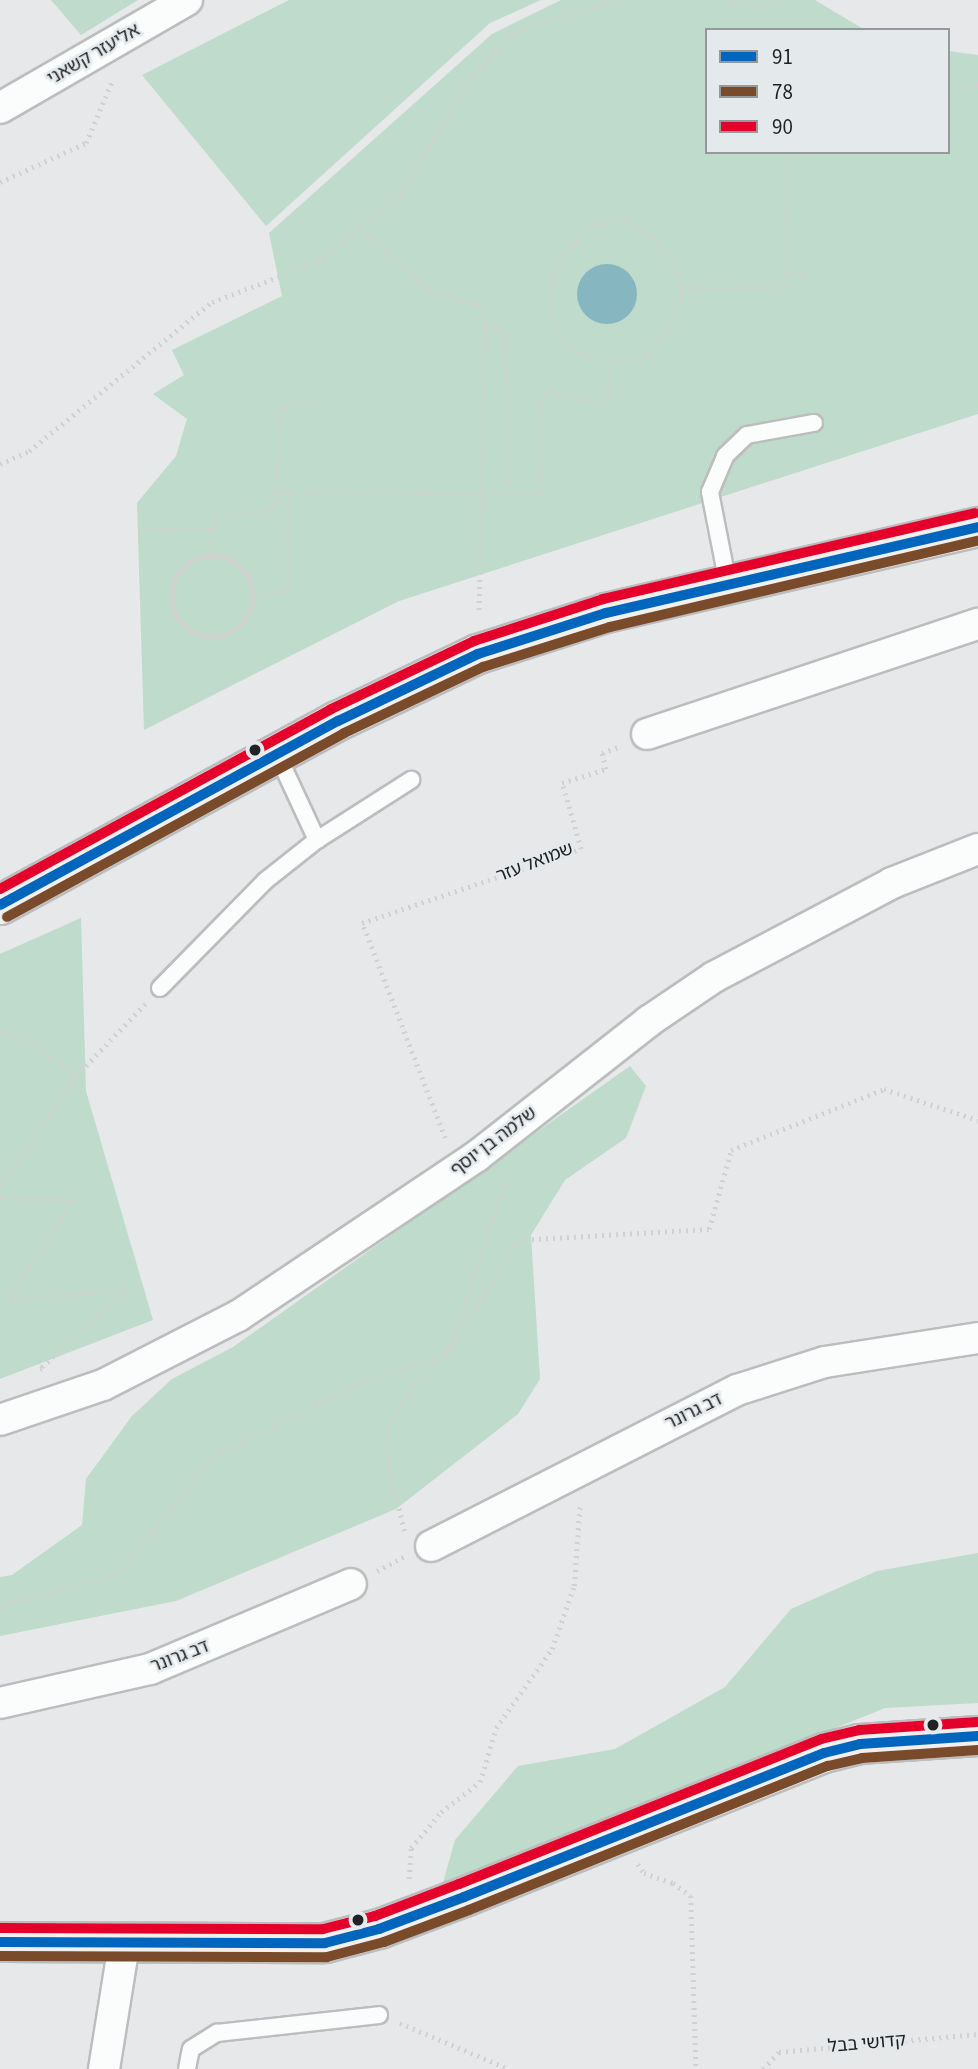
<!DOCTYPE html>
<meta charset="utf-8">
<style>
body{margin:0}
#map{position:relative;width:978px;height:2069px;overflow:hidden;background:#e6e8ea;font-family:"Source Sans 3","Noto Sans Hebrew",sans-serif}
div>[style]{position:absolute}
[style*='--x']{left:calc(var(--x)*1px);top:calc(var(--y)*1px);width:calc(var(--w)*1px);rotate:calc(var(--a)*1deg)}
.green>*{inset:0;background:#bedbcb}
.water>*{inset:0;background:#86b7c1}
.round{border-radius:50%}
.path>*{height:4.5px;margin-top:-2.25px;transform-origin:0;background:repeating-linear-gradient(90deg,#d1d1d1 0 2px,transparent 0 7px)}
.path>.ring{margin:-2.25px;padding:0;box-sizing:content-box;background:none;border:4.5px solid #d1d1d1;border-radius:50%}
.roads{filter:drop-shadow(2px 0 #bbbdbe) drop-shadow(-2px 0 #bbbdbe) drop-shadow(0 2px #bbbdbe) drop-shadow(0 -2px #bbbdbe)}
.lane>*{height:16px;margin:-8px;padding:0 8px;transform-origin:8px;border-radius:8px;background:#fbfcfc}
.street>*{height:30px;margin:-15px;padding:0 15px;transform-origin:15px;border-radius:15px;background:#fbfcfc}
.secondary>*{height:38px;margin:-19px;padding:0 19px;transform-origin:19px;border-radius:19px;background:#f1f0ee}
.bus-1>*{height:10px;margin:-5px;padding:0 5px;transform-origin:5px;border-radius:5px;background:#0065bd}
.bus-2>*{height:10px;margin:-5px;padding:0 5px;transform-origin:5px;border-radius:5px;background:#7a4b2a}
.bus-3>*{height:10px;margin:-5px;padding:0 5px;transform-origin:5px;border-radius:5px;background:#e4002b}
.dots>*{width:19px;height:19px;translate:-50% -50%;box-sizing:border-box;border:4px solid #e4e9ec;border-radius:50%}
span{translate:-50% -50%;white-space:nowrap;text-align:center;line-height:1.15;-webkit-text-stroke:5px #e4e9ec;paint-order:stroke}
.street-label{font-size:18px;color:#212224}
.legend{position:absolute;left:705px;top:28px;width:245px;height:126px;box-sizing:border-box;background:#e4e9ec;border:2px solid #96999c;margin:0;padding:9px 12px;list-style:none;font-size:21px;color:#212224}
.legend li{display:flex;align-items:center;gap:14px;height:35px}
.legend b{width:35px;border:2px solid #96999c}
</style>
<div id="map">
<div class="green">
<div style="clip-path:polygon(51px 0,138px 0,81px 35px)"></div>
<div style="clip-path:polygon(289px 0,541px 0,490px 23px,266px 226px,142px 75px)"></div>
<div style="clip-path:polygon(561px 0,815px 0,865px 30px,707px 30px,707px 152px,948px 152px,948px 51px,978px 55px,978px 414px,399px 601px,144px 730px,137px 503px,176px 456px,187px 419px,153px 394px,184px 375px,172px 350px,282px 296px,269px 233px,492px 34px)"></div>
<div style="clip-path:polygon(81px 918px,86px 1091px,153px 1320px,0 1379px,0 954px)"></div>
<div style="clip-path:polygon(630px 1066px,646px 1086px,626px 1138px,565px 1180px,531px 1235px,540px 1379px,518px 1414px,396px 1509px,176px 1601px,0 1636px,0 1577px,12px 1575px,82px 1525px,86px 1479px,132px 1416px,172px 1379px,233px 1347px)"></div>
<div style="clip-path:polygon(978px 1553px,978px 1703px,885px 1708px,442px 1886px,455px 1840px,518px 1766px,615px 1749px,725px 1687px,791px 1609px,877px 1571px)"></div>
</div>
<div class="water">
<div class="round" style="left:577px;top:264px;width:60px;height:60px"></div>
</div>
<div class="path">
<div style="--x:732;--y:0;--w:28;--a:13"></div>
<div style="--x:759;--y:6;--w:20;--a:-18"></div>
<div style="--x:948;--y:86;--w:30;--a:-2"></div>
<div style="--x:787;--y:152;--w:123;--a:90"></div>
<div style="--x:0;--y:182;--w:94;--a:-24.4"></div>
<div style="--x:86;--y:143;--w:67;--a:-67.2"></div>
<div style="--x:625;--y:220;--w:33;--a:31"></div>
<div style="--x:653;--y:237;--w:35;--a:50"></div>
<div style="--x:676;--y:264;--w:32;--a:77"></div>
<div style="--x:683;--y:295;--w:40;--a:111"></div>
<div style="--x:669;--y:332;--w:31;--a:132"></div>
<div style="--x:648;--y:355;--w:37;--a:169"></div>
<div style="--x:612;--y:362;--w:38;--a:-165"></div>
<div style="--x:575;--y:352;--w:29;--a:-134"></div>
<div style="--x:555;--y:331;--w:36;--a:-101"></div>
<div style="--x:548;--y:296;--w:42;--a:-72"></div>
<div style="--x:561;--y:256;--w:44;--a:-45"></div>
<div style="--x:592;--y:225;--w:33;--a:-9"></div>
<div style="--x:358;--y:229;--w:99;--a:39.7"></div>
<div style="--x:434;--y:292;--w:46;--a:15.3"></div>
<div style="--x:478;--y:304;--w:13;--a:51"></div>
<div style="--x:486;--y:314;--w:301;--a:91.3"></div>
<div style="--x:682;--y:289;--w:105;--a:-1.1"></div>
<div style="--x:787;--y:287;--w:12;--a:-90"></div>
<div style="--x:787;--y:275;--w:20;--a:-9"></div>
<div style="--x:485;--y:323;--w:17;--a:21"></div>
<div style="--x:501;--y:329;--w:12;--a:66"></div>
<div style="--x:506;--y:340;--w:154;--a:88.9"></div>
<div style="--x:0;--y:464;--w:32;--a:-24"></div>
<div style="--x:29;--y:451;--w:236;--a:-39.2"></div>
<div style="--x:212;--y:302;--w:113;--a:-20.7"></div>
<div style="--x:318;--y:262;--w:107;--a:-39.3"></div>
<div style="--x:401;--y:194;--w:138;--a:-59"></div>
<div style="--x:472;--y:76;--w:59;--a:-47.1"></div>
<div style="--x:512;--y:33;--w:108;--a:-17.8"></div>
<div style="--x:276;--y:492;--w:265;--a:0.4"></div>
<div style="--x:541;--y:494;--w:93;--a:-91.2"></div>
<div style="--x:539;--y:401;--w:16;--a:-43"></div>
<div style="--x:551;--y:390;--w:49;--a:17.7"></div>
<div style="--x:598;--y:405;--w:18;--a:-47"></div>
<div style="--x:610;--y:392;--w:31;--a:-90"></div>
<div style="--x:139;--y:529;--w:73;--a:0.8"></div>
<div style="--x:212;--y:530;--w:15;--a:-67"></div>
<div style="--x:218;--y:516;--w:53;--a:-6.5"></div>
<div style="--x:271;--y:510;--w:11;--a:-56"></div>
<div style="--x:277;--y:501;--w:86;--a:-89.3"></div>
<div style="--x:278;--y:415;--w:12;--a:-48"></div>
<div style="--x:286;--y:406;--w:29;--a:-8"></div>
<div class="ring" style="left:172px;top:556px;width:77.5px;height:77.5px"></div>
<div style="--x:211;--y:557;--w:27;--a:-88"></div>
<div style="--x:253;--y:600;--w:38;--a:-20"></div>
<div style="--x:289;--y:587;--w:95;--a:-90.6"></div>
<div style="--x:0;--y:1031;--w:28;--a:19"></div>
<div style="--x:26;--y:1040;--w:62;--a:35.8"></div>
<div style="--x:445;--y:1138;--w:230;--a:-111.1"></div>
<div style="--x:362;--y:923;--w:231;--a:-18.7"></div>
<div style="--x:581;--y:849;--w:69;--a:-106.1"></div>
<div style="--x:562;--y:783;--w:46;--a:-17.7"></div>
<div style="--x:606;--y:769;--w:16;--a:-104"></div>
<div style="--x:602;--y:753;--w:20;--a:-20"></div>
<div style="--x:0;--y:1186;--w:134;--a:-55.4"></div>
<div style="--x:76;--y:1076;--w:100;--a:-46.2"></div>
<div style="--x:0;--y:1197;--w:73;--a:2.4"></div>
<div style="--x:73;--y:1200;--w:117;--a:122.5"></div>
<div style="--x:10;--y:1299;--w:116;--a:-4.4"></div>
<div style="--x:126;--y:1290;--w:117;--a:137.4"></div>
<div style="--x:40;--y:1369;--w:7;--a:-16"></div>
<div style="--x:451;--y:1345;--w:180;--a:-71.6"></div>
<div style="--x:404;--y:1531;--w:67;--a:-103"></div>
<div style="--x:389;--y:1466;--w:37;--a:-92"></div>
<div style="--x:388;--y:1429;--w:51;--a:-60.4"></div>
<div style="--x:413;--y:1385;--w:43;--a:-42.2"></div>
<div style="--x:377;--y:1571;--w:30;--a:-28"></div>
<div style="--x:0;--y:1606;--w:121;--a:-15.3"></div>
<div style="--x:117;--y:1574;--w:154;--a:-50.5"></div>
<div style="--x:215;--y:1455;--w:161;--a:-26.2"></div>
<div style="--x:359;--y:1384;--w:94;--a:-19.2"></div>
<div style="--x:448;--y:1353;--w:133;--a:-58.2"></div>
<div style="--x:518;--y:1240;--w:191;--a:-3.3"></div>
<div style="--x:709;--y:1229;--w:82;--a:-74.4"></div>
<div style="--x:731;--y:1150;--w:165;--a:-21.7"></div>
<div style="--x:884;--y:1089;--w:99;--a:18.3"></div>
<div style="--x:638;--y:1864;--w:11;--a:56"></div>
<div style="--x:644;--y:1873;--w:31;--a:19"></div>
<div style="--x:673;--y:1883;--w:22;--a:36"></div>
<div style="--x:691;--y:1896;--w:173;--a:88.3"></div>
<div style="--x:409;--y:1879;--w:31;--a:-86"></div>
<div style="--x:411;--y:1848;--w:47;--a:-50.2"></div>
<div style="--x:441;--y:1812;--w:49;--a:-37.6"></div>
<div style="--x:480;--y:1782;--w:56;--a:-73.5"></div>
<div style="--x:496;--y:1728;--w:97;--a:-54.7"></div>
<div style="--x:552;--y:1649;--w:67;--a:-70.8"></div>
<div style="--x:574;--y:1586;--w:81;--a:-85.8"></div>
<div style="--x:400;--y:2023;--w:118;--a:22.9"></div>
<div style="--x:763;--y:2069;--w:23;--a:-47"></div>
<div style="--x:779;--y:2052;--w:200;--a:-5.2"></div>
</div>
<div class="roads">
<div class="lane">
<div style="--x:728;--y:584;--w:94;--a:-101.1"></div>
<div style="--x:710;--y:492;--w:39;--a:-67"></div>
<div style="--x:725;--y:456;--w:30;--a:-44"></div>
<div style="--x:747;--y:435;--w:68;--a:-10.2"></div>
<div style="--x:277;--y:754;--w:95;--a:65.1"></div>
<div style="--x:160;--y:988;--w:150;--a:-45.5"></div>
<div style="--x:265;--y:881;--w:66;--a:-38.3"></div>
<div style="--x:317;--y:840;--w:112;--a:-32.6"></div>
<div style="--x:187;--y:2069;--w:20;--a:-79"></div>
<div style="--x:191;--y:2049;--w:31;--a:-32"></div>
<div style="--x:217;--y:2033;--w:163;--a:-6.3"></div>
</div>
<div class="street">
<div style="--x:0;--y:108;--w:216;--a:-30"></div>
<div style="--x:647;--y:734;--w:349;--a:-18.4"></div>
<div style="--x:0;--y:1420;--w:109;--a:-18.8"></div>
<div style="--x:103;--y:1385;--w:152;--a:-27.1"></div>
<div style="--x:238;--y:1316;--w:288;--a:-33.8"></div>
<div style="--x:477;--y:1156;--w:219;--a:-38.1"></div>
<div style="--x:649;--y:1021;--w:78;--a:-34.1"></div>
<div style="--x:714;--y:977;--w:201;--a:-27.8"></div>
<div style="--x:892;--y:883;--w:92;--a:-21.6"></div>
<div style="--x:431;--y:1546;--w:343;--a:-27"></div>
<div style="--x:737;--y:1390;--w:92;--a:-17.7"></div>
<div style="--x:825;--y:1362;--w:155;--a:-8.9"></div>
<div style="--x:0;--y:1703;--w:154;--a:-12.8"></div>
<div style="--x:150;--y:1669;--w:218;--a:-22.9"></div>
<div style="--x:104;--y:2069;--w:127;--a:-80.9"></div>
</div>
<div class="secondary">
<div style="--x:0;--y:905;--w:385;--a:-28.6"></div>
<div style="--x:338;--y:721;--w:155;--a:-25.6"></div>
<div style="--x:478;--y:654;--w:134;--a:-17.8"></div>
<div style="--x:606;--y:613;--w:382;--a:-13"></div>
<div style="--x:0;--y:1942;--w:325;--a:0.2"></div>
<div style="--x:325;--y:1943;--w:56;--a:-14.5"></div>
<div style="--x:379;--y:1929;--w:91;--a:-20.6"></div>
<div style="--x:464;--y:1897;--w:388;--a:-21.8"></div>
<div style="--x:824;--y:1753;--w:37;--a:-14"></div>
<div style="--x:860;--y:1744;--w:118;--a:-3.9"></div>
</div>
</div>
<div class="bus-1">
<div style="--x:0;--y:905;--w:385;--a:-28.6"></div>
<div style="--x:338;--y:721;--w:155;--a:-25.6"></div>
<div style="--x:478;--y:654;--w:134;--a:-17.8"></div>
<div style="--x:606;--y:613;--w:382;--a:-13"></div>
<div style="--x:0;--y:1942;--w:325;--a:0.2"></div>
<div style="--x:325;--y:1943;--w:56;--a:-14.5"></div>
<div style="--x:379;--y:1929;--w:91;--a:-20.6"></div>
<div style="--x:464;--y:1897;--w:388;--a:-21.8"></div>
<div style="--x:824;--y:1753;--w:37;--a:-14"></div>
<div style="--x:860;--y:1744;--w:118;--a:-3.9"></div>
</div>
<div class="bus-2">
<div style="--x:7;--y:917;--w:384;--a:-28.6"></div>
<div style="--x:344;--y:733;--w:154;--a:-25.4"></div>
<div style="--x:483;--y:667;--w:133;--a:-17.5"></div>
<div style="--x:610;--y:627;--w:378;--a:-13.2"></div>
<div style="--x:0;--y:1956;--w:327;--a:0.2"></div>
<div style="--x:327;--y:1957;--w:59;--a:-14.7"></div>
<div style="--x:384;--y:1942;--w:91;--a:-20.6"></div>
<div style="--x:469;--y:1910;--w:387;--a:-21.9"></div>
<div style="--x:828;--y:1766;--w:35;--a:-13"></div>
<div style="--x:862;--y:1758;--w:116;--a:-3.9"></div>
</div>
<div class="bus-3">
<div style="--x:0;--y:889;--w:377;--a:-28.5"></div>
<div style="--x:331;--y:709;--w:158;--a:-25.4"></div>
<div style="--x:474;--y:641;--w:136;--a:-18"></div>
<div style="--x:603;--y:599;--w:382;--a:-13"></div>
<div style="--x:0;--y:1928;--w:323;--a:0.2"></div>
<div style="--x:323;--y:1929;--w:54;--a:-14"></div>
<div style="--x:375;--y:1916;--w:90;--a:-20.9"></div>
<div style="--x:459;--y:1884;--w:390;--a:-21.8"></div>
<div style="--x:821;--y:1739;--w:39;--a:-13"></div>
<div style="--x:859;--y:1730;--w:118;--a:-3.9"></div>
</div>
<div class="dots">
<div style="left:255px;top:750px;background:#212224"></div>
<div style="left:933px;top:1725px;background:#212224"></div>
<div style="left:358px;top:1920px;background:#212224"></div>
</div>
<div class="street-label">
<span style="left:94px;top:55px;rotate:-30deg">אליעזר קשאני</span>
<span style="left:535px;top:863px;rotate:-21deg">שמואל עזר</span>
<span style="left:494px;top:1142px;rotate:-37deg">שלמה בן יוסף</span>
<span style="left:694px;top:1412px;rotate:-26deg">דב גרונר</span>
<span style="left:180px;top:1657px;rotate:-21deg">דב גרונר</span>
<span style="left:867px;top:2044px;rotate:-5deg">קדושי בבל</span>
</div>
<ul class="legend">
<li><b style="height:9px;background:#0065bd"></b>91</li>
<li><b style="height:9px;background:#7a4b2a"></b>78</li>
<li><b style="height:9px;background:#e4002b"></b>90</li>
</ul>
</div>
